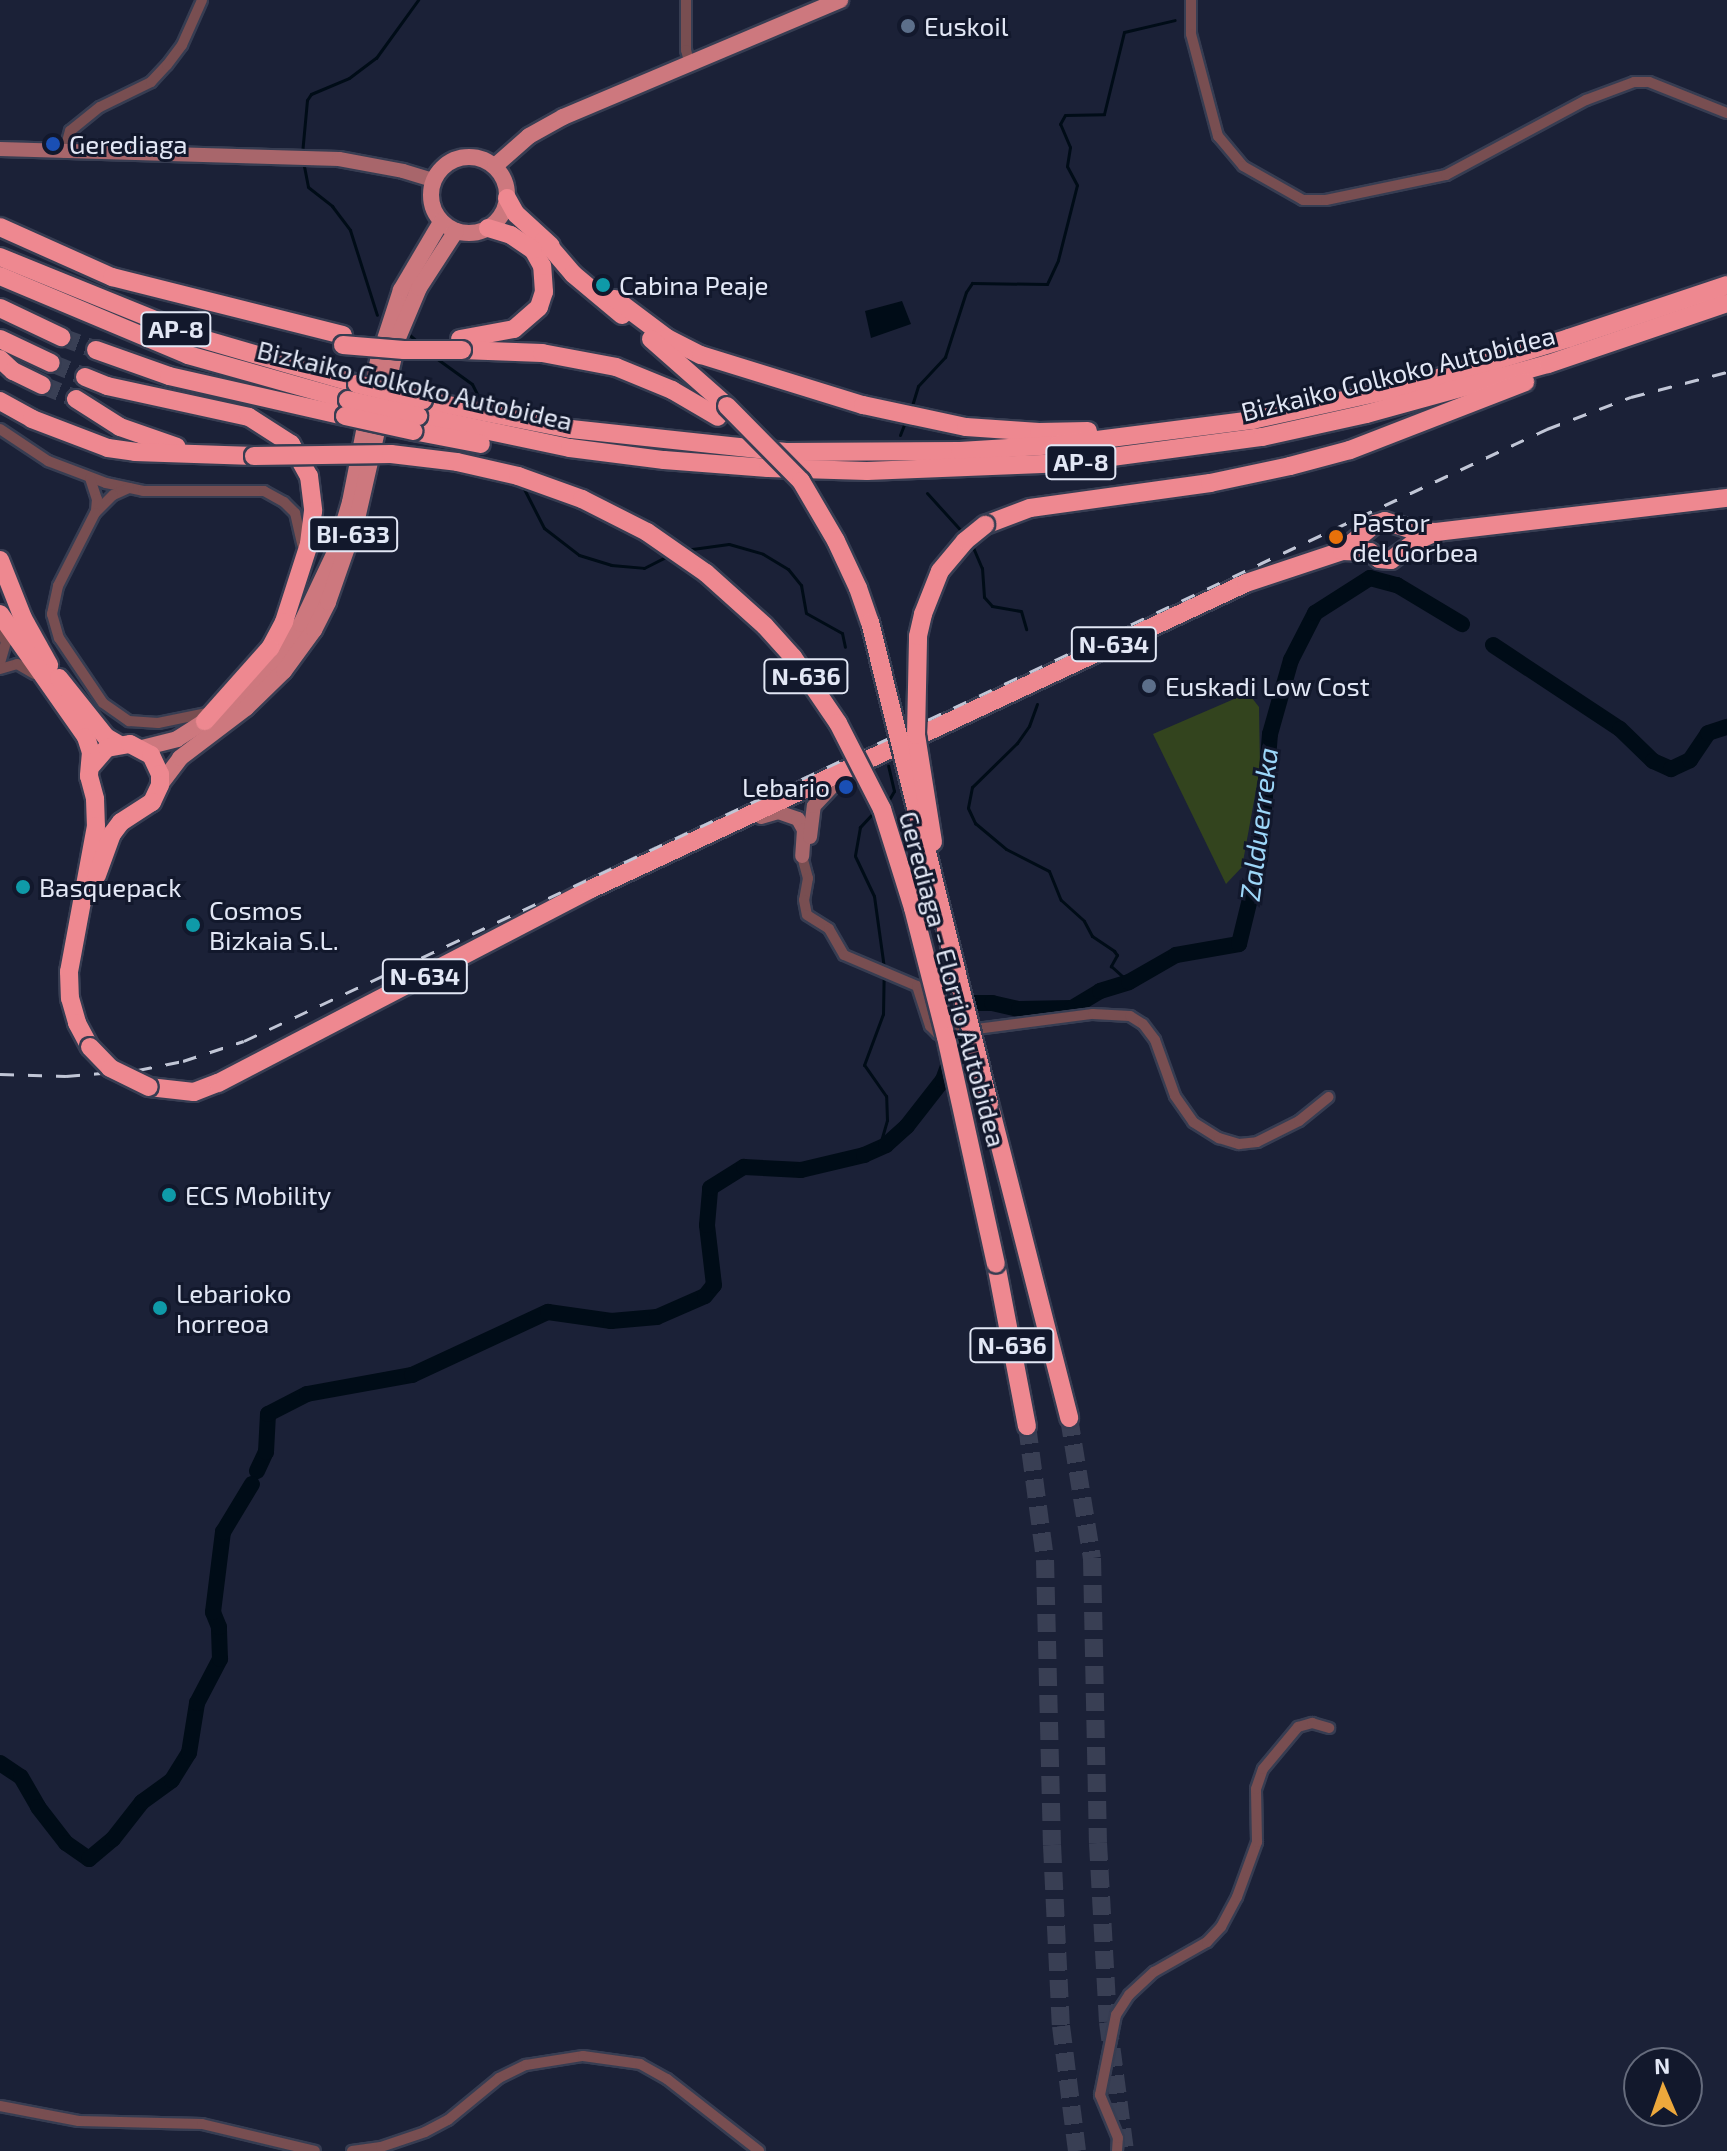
<!DOCTYPE html>
<style>
body{margin:0}
#map{position:relative;width:1727px;height:2151px;overflow:hidden;background:#1b2137;font-family:"Exo 2",sans-serif}
div>[style]{position:absolute}
[style*='--x']{left:calc(var(--x)*1px);top:calc(var(--y)*1px);width:calc(var(--w)*1px);rotate:calc(var(--a)*1deg)}
.green>*{inset:0;background:#33441e}
.water>*{inset:0;background:#000c17}
.stream>*{height:3px;margin:-1.5px;padding:0 1.5px;transform-origin:1.5px;border-radius:1.5px;background:#000c17}
.river>*{height:16px;margin:-8px;padding:0 8px;transform-origin:8px;border-radius:8px;background:#000c17}
.highway-tunnel>*{height:18px;margin-top:-9px;transform-origin:0;background:repeating-linear-gradient(90deg,#393f54 0 18px,transparent 0 27px)}
.roads{filter:drop-shadow(2px 0 #373d52) drop-shadow(-2px 0 #373d52) drop-shadow(0 2px #373d52) drop-shadow(0 -2px #373d52)}
.street>*{height:10px;margin:-5px;padding:0 5px;transform-origin:5px;border-radius:5px;background:#784e51}
.secondary>*{height:14px;margin:-7px;padding:0 7px;transform-origin:7px;border-radius:7px;background:#a8666b}
.primary>*{height:16px;margin:-8px;padding:0 8px;transform-origin:8px;border-radius:8px;background:#cd787e}
.primary>.ring{margin:-8px;padding:0;box-sizing:content-box;background:none;border:16px solid #cd787e;border-radius:50%}
.highway>*{height:18px;margin:-9px;padding:0 9px;transform-origin:9px;border-radius:9px;background:#ee8890}
.rail>*{height:3px;margin-top:-1.5px;transform-origin:0;background:repeating-linear-gradient(90deg,#c1c6d6 0 14px,transparent 0 28px)}
.bridges{filter:drop-shadow(2px 0 #373d52) drop-shadow(-2px 0 #373d52) drop-shadow(0 2px #373d52) drop-shadow(0 -2px #373d52)}
.highway-bridge>*{height:18px;margin:-9px;padding:0 9px;transform-origin:9px;border-radius:9px;background:#ee8890}
.dots>*{width:22px;height:22px;translate:-50% -50%;box-sizing:border-box;border:4px solid #12182c;border-radius:50%}
span{translate:-50% -50%;white-space:nowrap;text-align:center;line-height:1.15;-webkit-text-stroke:6px #12182c;paint-order:stroke}
.shield-label span{padding:2px 6px;background:#12182c;border:2px solid;border-radius:6px;-webkit-text-stroke-width:0}
.shield-label{font-size:24px;color:#e2e7f5;font-weight:700}
.poi-label{font-size:26px;color:#e2e7f5}
.left{translate:0 -50%;text-align:left}
.right{translate:-100% -50%;text-align:right}
.street-label{font-size:26px;color:#e2e7f5}
.water-label{font-size:28px;color:#9dd7f9;font-style:italic}
.north{position:absolute;left:1623px;top:2047px;width:80px;height:80px;box-sizing:border-box;background:#12182c;border:2px solid #656b7c;border-radius:50%;rotate:358deg;font-size:22px;font-weight:700;line-height:32px;text-align:center;color:#e2e7f5}
.north::after{content:'';display:block;margin:auto;width:28px;height:36px;background:#eda83c;clip-path:polygon(50% 0,100% 100%,50% 72%,0 100%)}
</style>
<div id="map">
<div class="green">
<div style="clip-path:polygon(1248px 693px,1259px 707px,1260px 768px,1242px 867px,1226px 884px,1153px 734px)"></div>
</div>
<div class="water">
<div style="clip-path:polygon(902px 301px,911px 324px,871px 338px,865px 311px)"></div>
</div>
<div class="stream">
<div style="--x:302;--y:154;--w:54;--a:-84.7"></div>
<div style="--x:307;--y:100;--w:7;--a:-56"></div>
<div style="--x:311;--y:94;--w:41;--a:-22.8"></div>
<div style="--x:349;--y:78;--w:34;--a:-37"></div>
<div style="--x:376;--y:58;--w:72;--a:-54.1"></div>
<div style="--x:303;--y:161;--w:26;--a:79"></div>
<div style="--x:308;--y:187;--w:31;--a:38"></div>
<div style="--x:332;--y:206;--w:30;--a:53"></div>
<div style="--x:350;--y:230;--w:89;--a:72.4"></div>
<div style="--x:406;--y:332;--w:16;--a:40"></div>
<div style="--x:436;--y:358;--w:44;--a:35.8"></div>
<div style="--x:472;--y:384;--w:13;--a:63"></div>
<div style="--x:911;--y:409;--w:24;--a:-73"></div>
<div style="--x:918;--y:386;--w:40;--a:-47"></div>
<div style="--x:945;--y:357;--w:68;--a:-72.1"></div>
<div style="--x:966;--y:292;--w:11;--a:-56"></div>
<div style="--x:972;--y:283;--w:75;--a:0.8"></div>
<div style="--x:1047;--y:284;--w:26;--a:-65"></div>
<div style="--x:1058;--y:260;--w:77;--a:-75.8"></div>
<div style="--x:1077;--y:185;--w:21;--a:-118"></div>
<div style="--x:1067;--y:166;--w:19;--a:-81"></div>
<div style="--x:1070;--y:147;--w:25;--a:-113"></div>
<div style="--x:1060;--y:124;--w:10;--a:-61"></div>
<div style="--x:1065;--y:115;--w:39;--a:-1"></div>
<div style="--x:1104;--y:114;--w:84;--a:-76.3"></div>
<div style="--x:1124;--y:32;--w:52;--a:-13.2"></div>
<div style="--x:900;--y:435;--w:14;--a:-69"></div>
<div style="--x:522;--y:485;--w:48;--a:62.9"></div>
<div style="--x:544;--y:528;--w:44;--a:37.6"></div>
<div style="--x:579;--y:555;--w:34;--a:17"></div>
<div style="--x:611;--y:565;--w:33;--a:5"></div>
<div style="--x:644;--y:568;--w:29;--a:-27"></div>
<div style="--x:927;--y:493;--w:57;--a:47.9"></div>
<div style="--x:972;--y:545;--w:25;--a:67"></div>
<div style="--x:982;--y:568;--w:29;--a:86"></div>
<div style="--x:984;--y:597;--w:12;--a:48"></div>
<div style="--x:992;--y:606;--w:29;--a:10"></div>
<div style="--x:1021;--y:611;--w:19;--a:74"></div>
<div style="--x:685;--y:550;--w:44;--a:-7.8"></div>
<div style="--x:729;--y:544;--w:35;--a:16"></div>
<div style="--x:763;--y:554;--w:29;--a:31"></div>
<div style="--x:788;--y:569;--w:21;--a:51"></div>
<div style="--x:801;--y:585;--w:28;--a:80"></div>
<div style="--x:806;--y:613;--w:41;--a:29.1"></div>
<div style="--x:842;--y:633;--w:14;--a:78"></div>
<div style="--x:1037;--y:704;--w:23;--a:110"></div>
<div style="--x:1029;--y:726;--w:21;--a:125"></div>
<div style="--x:1017;--y:743;--w:63;--a:135.6"></div>
<div style="--x:972;--y:787;--w:21;--a:101"></div>
<div style="--x:968;--y:808;--w:17;--a:65"></div>
<div style="--x:975;--y:823;--w:40;--a:40"></div>
<div style="--x:1006;--y:849;--w:48;--a:27.1"></div>
<div style="--x:1049;--y:871;--w:31;--a:68"></div>
<div style="--x:1061;--y:900;--w:31;--a:42"></div>
<div style="--x:1084;--y:921;--w:17;--a:62"></div>
<div style="--x:1092;--y:936;--w:27;--a:34"></div>
<div style="--x:1114;--y:951;--w:5;--a:53"></div>
<div style="--x:1117;--y:955;--w:13;--a:119"></div>
<div style="--x:1111;--y:966;--w:24;--a:42"></div>
<div style="--x:887;--y:803;--w:14;--a:-60"></div>
<div style="--x:894;--y:791;--w:26;--a:-103"></div>
<div style="--x:874;--y:812;--w:21;--a:133"></div>
<div style="--x:860;--y:827;--w:29;--a:100"></div>
<div style="--x:855;--y:856;--w:44;--a:64.6"></div>
<div style="--x:874;--y:896;--w:73;--a:82.1"></div>
<div style="--x:879;--y:1148;--w:29;--a:-74"></div>
<div style="--x:887;--y:1120;--w:24;--a:-92"></div>
<div style="--x:886;--y:1096;--w:38;--a:-125"></div>
<div style="--x:864;--y:1065;--w:54;--a:-69.6"></div>
<div style="--x:883;--y:1014;--w:39;--a:-89"></div>
</div>
<div class="river">
<div style="--x:1493;--y:645;--w:152;--a:33.5"></div>
<div style="--x:1620;--y:729;--w:46;--a:44.1"></div>
<div style="--x:1653;--y:761;--w:20;--a:24"></div>
<div style="--x:1671;--y:769;--w:21;--a:-25"></div>
<div style="--x:1690;--y:760;--w:32;--a:-56"></div>
<div style="--x:1708;--y:733;--w:20;--a:-18"></div>
<div style="--x:257;--y:1471;--w:21;--a:-65"></div>
<div style="--x:266;--y:1452;--w:38;--a:-87"></div>
<div style="--x:268;--y:1414;--w:44;--a:-27.1"></div>
<div style="--x:307;--y:1394;--w:107;--a:-10.3"></div>
<div style="--x:412;--y:1375;--w:150;--a:-24.9"></div>
<div style="--x:548;--y:1312;--w:64;--a:8.1"></div>
<div style="--x:611;--y:1321;--w:46;--a:-5"></div>
<div style="--x:657;--y:1317;--w:52;--a:-23.6"></div>
<div style="--x:705;--y:1296;--w:14;--a:-51"></div>
<div style="--x:714;--y:1285;--w:60;--a:-96.7"></div>
<div style="--x:707;--y:1225;--w:37;--a:-85"></div>
<div style="--x:710;--y:1188;--w:40;--a:-32"></div>
<div style="--x:744;--y:1167;--w:57;--a:3"></div>
<div style="--x:801;--y:1170;--w:65;--a:-13.4"></div>
<div style="--x:864;--y:1155;--w:24;--a:-24"></div>
<div style="--x:886;--y:1145;--w:28;--a:-42"></div>
<div style="--x:907;--y:1126;--w:58;--a:-52"></div>
<div style="--x:943;--y:1080;--w:29;--a:-70"></div>
<div style="--x:953;--y:1053;--w:51;--a:-78.7"></div>
<div style="--x:963;--y:1003;--w:29;--a:0"></div>
<div style="--x:992;--y:1003;--w:28;--a:13"></div>
<div style="--x:1019;--y:1009;--w:53;--a:-1.1"></div>
<div style="--x:1072;--y:1008;--w:33;--a:-31"></div>
<div style="--x:1100;--y:991;--w:30;--a:-17"></div>
<div style="--x:1129;--y:982;--w:54;--a:-29.9"></div>
<div style="--x:1176;--y:955;--w:64;--a:-9.9"></div>
<div style="--x:1239;--y:944;--w:89;--a:-76.3"></div>
<div style="--x:1260;--y:858;--w:124;--a:-85.4"></div>
<div style="--x:1270;--y:734;--w:77;--a:-74.2"></div>
<div style="--x:1291;--y:660;--w:53;--a:-62.9"></div>
<div style="--x:1315;--y:613;--w:65;--a:-32.5"></div>
<div style="--x:1370;--y:578;--w:28;--a:15"></div>
<div style="--x:1397;--y:585;--w:76;--a:31"></div>
<div style="--x:0;--y:1763;--w:25;--a:34"></div>
<div style="--x:21;--y:1777;--w:34;--a:60"></div>
<div style="--x:38;--y:1807;--w:46;--a:52.1"></div>
<div style="--x:66;--y:1843;--w:28;--a:35"></div>
<div style="--x:89;--y:1859;--w:31;--a:-40"></div>
<div style="--x:113;--y:1839;--w:47;--a:-51.9"></div>
<div style="--x:142;--y:1802;--w:37;--a:-36"></div>
<div style="--x:172;--y:1780;--w:32;--a:-58"></div>
<div style="--x:189;--y:1753;--w:51;--a:-80.9"></div>
<div style="--x:197;--y:1703;--w:50;--a:-62.4"></div>
<div style="--x:220;--y:1659;--w:32;--a:-92"></div>
<div style="--x:219;--y:1627;--w:16;--a:-112"></div>
<div style="--x:213;--y:1612;--w:81;--a:-82.9"></div>
<div style="--x:223;--y:1532;--w:56;--a:-58.9"></div>
</div>
<div class="highway-tunnel">
<div style="--x:61;--y:337;--w:37;--a:20"></div>
<div style="--x:51;--y:363;--w:37;--a:22"></div>
<div style="--x:42;--y:385;--w:37;--a:22"></div>
<div style="--x:1069;--y:1418;--w:142;--a:80.7"></div>
<div style="--x:1092;--y:1558;--w:285;--a:88.8"></div>
<div style="--x:1098;--y:1843;--w:179;--a:86.8"></div>
<div style="--x:1108;--y:2022;--w:130;--a:82.5"></div>
<div style="--x:1027;--y:1426;--w:135;--a:82.3"></div>
<div style="--x:1045;--y:1560;--w:285;--a:88.6"></div>
<div style="--x:1052;--y:1845;--w:181;--a:87.2"></div>
<div style="--x:1061;--y:2026;--w:126;--a:82.7"></div>
</div>
<div class="roads">
<div class="street">
<div style="--x:686;--y:0;--w:50;--a:90"></div>
<div style="--x:686;--y:50;--w:16;--a:75"></div>
<div style="--x:1191;--y:0;--w:34;--a:90"></div>
<div style="--x:1191;--y:34;--w:106;--a:75.2"></div>
<div style="--x:1218;--y:136;--w:39;--a:50"></div>
<div style="--x:1243;--y:166;--w:69;--a:29.5"></div>
<div style="--x:1303;--y:200;--w:23;--a:0"></div>
<div style="--x:1326;--y:200;--w:123;--a:-11.8"></div>
<div style="--x:1446;--y:175;--w:159;--a:-28.2"></div>
<div style="--x:1586;--y:100;--w:51;--a:-20.6"></div>
<div style="--x:1634;--y:82;--w:15;--a:0"></div>
<div style="--x:1649;--y:82;--w:84;--a:21.7"></div>
<div style="--x:64;--y:153;--w:23;--a:-75"></div>
<div style="--x:70;--y:131;--w:38;--a:-39"></div>
<div style="--x:100;--y:107;--w:57;--a:-26.1"></div>
<div style="--x:151;--y:82;--w:23;--a:-47"></div>
<div style="--x:167;--y:65;--w:25;--a:-53"></div>
<div style="--x:182;--y:45;--w:49;--a:-66"></div>
<div style="--x:0;--y:429;--w:58;--a:33.7"></div>
<div style="--x:48;--y:461;--w:62;--a:20.8"></div>
<div style="--x:106;--y:483;--w:38;--a:12"></div>
<div style="--x:143;--y:491;--w:121;--a:0"></div>
<div style="--x:264;--y:491;--w:23;--a:29"></div>
<div style="--x:284;--y:502;--w:16;--a:45"></div>
<div style="--x:295;--y:513;--w:32;--a:77"></div>
<div style="--x:90;--y:478;--w:22;--a:72"></div>
<div style="--x:97;--y:499;--w:12;--a:95"></div>
<div style="--x:129;--y:488;--w:17;--a:156"></div>
<div style="--x:113;--y:495;--w:25;--a:135"></div>
<div style="--x:95;--y:513;--w:82;--a:116.9"></div>
<div style="--x:58;--y:586;--w:29;--a:102"></div>
<div style="--x:52;--y:614;--w:25;--a:74"></div>
<div style="--x:59;--y:638;--w:78;--a:55.9"></div>
<div style="--x:103;--y:703;--w:32;--a:35"></div>
<div style="--x:129;--y:721;--w:29;--a:4"></div>
<div style="--x:158;--y:723;--w:54;--a:-11.7"></div>
<div style="--x:0;--y:631;--w:13;--a:61"></div>
<div style="--x:6;--y:642;--w:22;--a:106"></div>
<div style="--x:0;--y:669;--w:18;--a:-16"></div>
<div style="--x:17;--y:664;--w:20;--a:30"></div>
<div style="--x:802;--y:856;--w:23;--a:75"></div>
<div style="--x:808;--y:878;--w:22;--a:100"></div>
<div style="--x:804;--y:900;--w:15;--a:79"></div>
<div style="--x:807;--y:915;--w:26;--a:32"></div>
<div style="--x:829;--y:929;--w:30;--a:60"></div>
<div style="--x:844;--y:955;--w:79;--a:23"></div>
<div style="--x:917;--y:986;--w:42;--a:72"></div>
<div style="--x:930;--y:1026;--w:11;--a:45"></div>
<div style="--x:938;--y:1034;--w:156;--a:-7.4"></div>
<div style="--x:1093;--y:1014;--w:37;--a:3"></div>
<div style="--x:1130;--y:1016;--w:15;--a:32"></div>
<div style="--x:1143;--y:1024;--w:20;--a:53"></div>
<div style="--x:1155;--y:1040;--w:59;--a:70.3"></div>
<div style="--x:1175;--y:1096;--w:32;--a:55"></div>
<div style="--x:1193;--y:1122;--w:31;--a:32"></div>
<div style="--x:1219;--y:1138;--w:21;--a:17"></div>
<div style="--x:1239;--y:1144;--w:18;--a:-6"></div>
<div style="--x:1257;--y:1142;--w:47;--a:-26.6"></div>
<div style="--x:1299;--y:1121;--w:38;--a:-39"></div>
<div style="--x:0;--y:2106;--w:80;--a:10.8"></div>
<div style="--x:79;--y:2121;--w:123;--a:1.4"></div>
<div style="--x:202;--y:2124;--w:116;--a:13.4"></div>
<div style="--x:352;--y:2151;--w:29;--a:-8"></div>
<div style="--x:381;--y:2147;--w:46;--a:-18.8"></div>
<div style="--x:425;--y:2132;--w:26;--a:-28"></div>
<div style="--x:448;--y:2120;--w:66;--a:-39.5"></div>
<div style="--x:499;--y:2078;--w:30;--a:-26"></div>
<div style="--x:526;--y:2065;--w:58;--a:-9"></div>
<div style="--x:583;--y:2056;--w:58;--a:8"></div>
<div style="--x:640;--y:2064;--w:31;--a:29"></div>
<div style="--x:667;--y:2079;--w:117;--a:38"></div>
<div style="--x:1117;--y:2151;--w:13;--a:-86"></div>
<div style="--x:1118;--y:2138;--w:47;--a:-112.7"></div>
<div style="--x:1100;--y:2095;--w:82;--a:-78.7"></div>
<div style="--x:1116;--y:2015;--w:24;--a:-57"></div>
<div style="--x:1129;--y:1995;--w:34;--a:-43"></div>
<div style="--x:1154;--y:1972;--w:61;--a:-29.5"></div>
<div style="--x:1207;--y:1942;--w:21;--a:-47"></div>
<div style="--x:1221;--y:1927;--w:34;--a:-62"></div>
<div style="--x:1237;--y:1897;--w:59;--a:-70"></div>
<div style="--x:1257;--y:1842;--w:53;--a:-91.1"></div>
<div style="--x:1256;--y:1789;--w:21;--a:-71"></div>
<div style="--x:1263;--y:1769;--w:55;--a:-50.2"></div>
<div style="--x:1298;--y:1727;--w:15;--a:-16"></div>
<div style="--x:1312;--y:1723;--w:18;--a:16"></div>
</div>
<div class="secondary">
<div style="--x:0;--y:149;--w:339;--a:1.7"></div>
<div style="--x:339;--y:159;--w:65;--a:10.6"></div>
<div style="--x:403;--y:171;--w:31;--a:17"></div>
<div style="--x:761;--y:817;--w:18;--a:-16"></div>
<div style="--x:778;--y:812;--w:21;--a:19"></div>
<div style="--x:798;--y:819;--w:13;--a:61"></div>
<div style="--x:804;--y:830;--w:26;--a:94"></div>
<div style="--x:810;--y:837;--w:31;--a:-83"></div>
<div style="--x:814;--y:806;--w:44;--a:-46.8"></div>
</div>
<div class="primary">
<div class="ring" style="left:431px;top:157px;width:60px;height:60px"></div>
<div style="--x:495;--y:166;--w:45;--a:-41.4"></div>
<div style="--x:529;--y:136;--w:39;--a:-29"></div>
<div style="--x:563;--y:117;--w:301;--a:-22.9"></div>
<div style="--x:142;--y:748;--w:36;--a:-14"></div>
<div style="--x:177;--y:739;--w:65;--a:-32.5"></div>
<div style="--x:232;--y:704;--w:59;--a:-44.3"></div>
<div style="--x:274;--y:663;--w:47;--a:-55.3"></div>
<div style="--x:301;--y:624;--w:82;--a:-64.7"></div>
<div style="--x:336;--y:550;--w:50;--a:-73.7"></div>
<div style="--x:350;--y:502;--w:144;--a:-78.8"></div>
<div style="--x:378;--y:361;--w:75;--a:-72.1"></div>
<div style="--x:401;--y:290;--w:79;--a:-59.5"></div>
<div style="--x:160;--y:785;--w:34;--a:-53"></div>
<div style="--x:180;--y:758;--w:83;--a:-37.1"></div>
<div style="--x:246;--y:708;--w:53;--a:-44.2"></div>
<div style="--x:284;--y:671;--w:51;--a:-53.8"></div>
<div style="--x:314;--y:630;--w:31;--a:-63"></div>
<div style="--x:328;--y:602;--w:88;--a:-70.7"></div>
<div style="--x:357;--y:519;--w:186;--a:-77.2"></div>
<div style="--x:398;--y:338;--w:54;--a:-67.2"></div>
<div style="--x:419;--y:288;--w:68;--a:-57"></div>
</div>
<div class="highway">
<div style="--x:507;--y:198;--w:18;--a:61"></div>
<div style="--x:516;--y:214;--w:47;--a:42.4"></div>
<div style="--x:0;--y:227;--w:123;--a:24.1"></div>
<div style="--x:112;--y:277;--w:238;--a:14.1"></div>
<div style="--x:544;--y:240;--w:45;--a:49.5"></div>
<div style="--x:573;--y:274;--w:64;--a:39.9"></div>
<div style="--x:0;--y:257;--w:215;--a:22.1"></div>
<div style="--x:199;--y:338;--w:165;--a:16.2"></div>
<div style="--x:0;--y:276;--w:204;--a:22.8"></div>
<div style="--x:188;--y:355;--w:166;--a:15.7"></div>
<div style="--x:615;--y:299;--w:65;--a:36.9"></div>
<div style="--x:667;--y:338;--w:38;--a:27"></div>
<div style="--x:701;--y:355;--w:170;--a:17.2"></div>
<div style="--x:863;--y:405;--w:105;--a:12.1"></div>
<div style="--x:966;--y:427;--w:73;--a:3.9"></div>
<div style="--x:1039;--y:432;--w:49;--a:-1.2"></div>
<div style="--x:0;--y:308;--w:68;--a:25.4"></div>
<div style="--x:0;--y:339;--w:56;--a:25.2"></div>
<div style="--x:460;--y:339;--w:55;--a:-10.5"></div>
<div style="--x:514;--y:329;--w:33;--a:-41"></div>
<div style="--x:539;--y:307;--w:16;--a:-72"></div>
<div style="--x:544;--y:292;--w:26;--a:-94"></div>
<div style="--x:542;--y:266;--w:18;--a:-119"></div>
<div style="--x:533;--y:250;--w:27;--a:-146"></div>
<div style="--x:511;--y:235;--w:24;--a:-163"></div>
<div style="--x:651;--y:339;--w:101;--a:41.4"></div>
<div style="--x:96;--y:350;--w:77;--a:19.6"></div>
<div style="--x:169;--y:376;--w:180;--a:12.8"></div>
<div style="--x:462;--y:350;--w:80;--a:2.1"></div>
<div style="--x:542;--y:353;--w:75;--a:10.7"></div>
<div style="--x:616;--y:367;--w:61;--a:22.3"></div>
<div style="--x:672;--y:390;--w:53;--a:30.4"></div>
<div style="--x:0;--y:359;--w:18;--a:43"></div>
<div style="--x:13;--y:371;--w:32;--a:26"></div>
<div style="--x:85;--y:377;--w:24;--a:22"></div>
<div style="--x:107;--y:386;--w:145;--a:12.3"></div>
<div style="--x:249;--y:417;--w:50;--a:32.7"></div>
<div style="--x:291;--y:444;--w:37;--a:61"></div>
<div style="--x:309;--y:476;--w:35;--a:83"></div>
<div style="--x:313;--y:511;--w:33;--a:97"></div>
<div style="--x:309;--y:544;--w:82;--a:107.8"></div>
<div style="--x:284;--y:622;--w:30;--a:118"></div>
<div style="--x:270;--y:648;--w:98;--a:131.7"></div>
<div style="--x:76;--y:399;--w:52;--a:32.5"></div>
<div style="--x:120;--y:427;--w:60;--a:19.3"></div>
<div style="--x:423;--y:400;--w:151;--a:11.1"></div>
<div style="--x:571;--y:429;--w:216;--a:6.1"></div>
<div style="--x:786;--y:452;--w:174;--a:-0.3"></div>
<div style="--x:960;--y:451;--w:97;--a:-3.5"></div>
<div style="--x:1057;--y:445;--w:197;--a:-7.3"></div>
<div style="--x:1252;--y:420;--w:174;--a:-12.3"></div>
<div style="--x:1422;--y:383;--w:154;--a:-17"></div>
<div style="--x:1569;--y:338;--w:167;--a:-18.5"></div>
<div style="--x:0;--y:401;--w:37;--a:29"></div>
<div style="--x:32;--y:419;--w:81;--a:20.9"></div>
<div style="--x:108;--y:448;--w:27;--a:8"></div>
<div style="--x:135;--y:452;--w:119;--a:1.9"></div>
<div style="--x:418;--y:416;--w:155;--a:11.9"></div>
<div style="--x:570;--y:448;--w:95;--a:7.3"></div>
<div style="--x:664;--y:460;--w:104;--a:4.4"></div>
<div style="--x:768;--y:468;--w:99;--a:1.7"></div>
<div style="--x:867;--y:471;--w:200;--a:-2.3"></div>
<div style="--x:1067;--y:463;--w:197;--a:-7.6"></div>
<div style="--x:1262;--y:437;--w:107;--a:-12.5"></div>
<div style="--x:1366;--y:414;--w:189;--a:-15.4"></div>
<div style="--x:1548;--y:364;--w:189;--a:-18.8"></div>
<div style="--x:413;--y:431;--w:69;--a:10.8"></div>
<div style="--x:985;--y:525;--w:48;--a:-20.7"></div>
<div style="--x:1030;--y:508;--w:182;--a:-7.9"></div>
<div style="--x:1210;--y:483;--w:82;--a:-12"></div>
<div style="--x:1290;--y:466;--w:62;--a:-14.9"></div>
<div style="--x:1350;--y:450;--w:188;--a:-21.2"></div>
<div style="--x:1342;--y:551;--w:43;--a:-39.3"></div>
<div style="--x:1375;--y:524;--w:10;--a:-17"></div>
<div style="--x:1385;--y:521;--w:32;--a:18"></div>
<div style="--x:1415;--y:531;--w:21;--a:3"></div>
<div style="--x:1436;--y:532;--w:293;--a:-6.7"></div>
<div style="--x:0;--y:560;--w:62;--a:68.4"></div>
<div style="--x:23;--y:618;--w:54;--a:61"></div>
<div style="--x:0;--y:614;--w:150;--a:55"></div>
<div style="--x:86;--y:737;--w:16;--a:72"></div>
<div style="--x:91;--y:752;--w:24;--a:95"></div>
<div style="--x:89;--y:776;--w:24;--a:75"></div>
<div style="--x:95;--y:799;--w:27;--a:88"></div>
<div style="--x:96;--y:826;--w:148;--a:100.5"></div>
<div style="--x:69;--y:972;--w:26;--a:88"></div>
<div style="--x:70;--y:998;--w:26;--a:74"></div>
<div style="--x:77;--y:1023;--w:27;--a:62"></div>
<div style="--x:59;--y:678;--w:75;--a:51.5"></div>
<div style="--x:106;--y:737;--w:14;--a:30"></div>
<div style="--x:92;--y:765;--w:23;--a:-49"></div>
<div style="--x:107;--y:748;--w:23;--a:-10"></div>
<div style="--x:130;--y:744;--w:24;--a:28"></div>
<div style="--x:151;--y:755;--w:21;--a:65"></div>
<div style="--x:160;--y:774;--w:11;--a:90"></div>
<div style="--x:160;--y:785;--w:19;--a:115"></div>
<div style="--x:152;--y:802;--w:37;--a:147"></div>
<div style="--x:121;--y:822;--w:15;--a:127"></div>
<div style="--x:112;--y:834;--w:44;--a:110.1"></div>
<div style="--x:149;--y:1087;--w:45;--a:6.3"></div>
<div style="--x:194;--y:1092;--w:26;--a:-21"></div>
<div style="--x:218;--y:1083;--w:420;--a:-27.5"></div>
<div style="--x:591;--y:889;--w:723;--a:-25.04"></div>
<div style="--x:1246;--y:583;--w:101;--a:-18.4"></div>
<div style="--x:1342;--y:551;--w:28;--a:2"></div>
<div style="--x:1370;--y:552;--w:11;--a:38"></div>
<div style="--x:1379;--y:559;--w:12;--a:5"></div>
<div style="--x:1391;--y:560;--w:31;--a:-37"></div>
<div style="--x:1416;--y:541;--w:22;--a:-24"></div>
<div style="--x:989;--y:1103;--w:325;--a:75.7"></div>
<div style="--x:996;--y:1264;--w:165;--a:79.2"></div>
</div>
</div>
<div class="rail">
<div style="--x:0;--y:1074;--w:66;--a:1.7"></div>
<div style="--x:66;--y:1076;--w:72;--a:-4.8"></div>
<div style="--x:138;--y:1070;--w:46;--a:-11.3"></div>
<div style="--x:183;--y:1061;--w:64;--a:-18.2"></div>
<div style="--x:244;--y:1041;--w:1440;--a:-25.16"></div>
<div style="--x:1547;--y:429;--w:90;--a:-20.9"></div>
<div style="--x:1631;--y:397;--w:99;--a:-14.6"></div>
</div>
<div class="bridges">
<div class="highway-bridge">
<div style="--x:343;--y:345;--w:61;--a:4.7"></div>
<div style="--x:404;--y:350;--w:58;--a:0"></div>
<div style="--x:357;--y:384;--w:68;--a:13.6"></div>
<div style="--x:348;--y:400;--w:72;--a:12.9"></div>
<div style="--x:727;--y:406;--w:105;--a:45.4"></div>
<div style="--x:801;--y:481;--w:69;--a:59.7"></div>
<div style="--x:836;--y:541;--w:52;--a:64.9"></div>
<div style="--x:858;--y:588;--w:36;--a:71"></div>
<div style="--x:870;--y:622;--w:496;--a:76.1"></div>
<div style="--x:345;--y:416;--w:70;--a:12.4"></div>
<div style="--x:254;--y:456;--w:137;--a:-0.8"></div>
<div style="--x:391;--y:454;--w:66;--a:6.9"></div>
<div style="--x:457;--y:462;--w:63;--a:12.9"></div>
<div style="--x:518;--y:476;--w:68;--a:19.8"></div>
<div style="--x:582;--y:499;--w:73;--a:26.9"></div>
<div style="--x:647;--y:532;--w:72;--a:34.8"></div>
<div style="--x:706;--y:573;--w:79;--a:41.9"></div>
<div style="--x:765;--y:626;--w:42;--a:47.9"></div>
<div style="--x:793;--y:657;--w:80;--a:55.7"></div>
<div style="--x:838;--y:723;--w:97;--a:62.9"></div>
<div style="--x:882;--y:809;--w:104;--a:72.6"></div>
<div style="--x:913;--y:908;--w:133;--a:75.7"></div>
<div style="--x:946;--y:1037;--w:232;--a:77.6"></div>
<div style="--x:933;--y:842;--w:108;--a:-99"></div>
<div style="--x:916;--y:735;--w:99;--a:-88.8"></div>
<div style="--x:918;--y:636;--w:23;--a:-77"></div>
<div style="--x:923;--y:614;--w:46;--a:-68.4"></div>
<div style="--x:940;--y:571;--w:39;--a:-50"></div>
<div style="--x:965;--y:541;--w:26;--a:-39"></div>
<div style="--x:90;--y:1047;--w:29;--a:46"></div>
<div style="--x:110;--y:1068;--w:43;--a:26"></div>
</div>
</div>
<div class="dots">
<div style="left:908px;top:26px;background:#5c6f8a"></div>
<div style="left:53px;top:144px;background:#1a4fb4"></div>
<div style="left:603px;top:285px;background:#0f9aa8"></div>
<div style="left:1336px;top:537px;background:#e8710a"></div>
<div style="left:1149px;top:686px;background:#5c6f8a"></div>
<div style="left:846px;top:787px;background:#1a4fb4"></div>
<div style="left:23px;top:887px;background:#0f9aa8"></div>
<div style="left:193px;top:925px;background:#0f9aa8"></div>
<div style="left:169px;top:1195px;background:#0f9aa8"></div>
<div style="left:160px;top:1308px;background:#0f9aa8"></div>
</div>
<div class="shield-label">
<span style="left:176px;top:329px">AP-8</span>
<span style="left:1081px;top:462px">AP-8</span>
<span style="left:353px;top:534px">BI-633</span>
<span style="left:1114px;top:644px">N-634</span>
<span style="left:806px;top:676px">N-636</span>
<span style="left:425px;top:976px">N-634</span>
<span style="left:1012px;top:1345px">N-636</span>
</div>
<div class="poi-label">
<span class="left" style="left:924px;top:26px">Euskoil</span>
<span class="left" style="left:69px;top:144px">Gerediaga</span>
<span class="left" style="left:619px;top:285px">Cabina Peaje</span>
<span class="left" style="left:1352px;top:537px">Pastor<br>del Gorbea</span>
<span class="left" style="left:1165px;top:686px">Euskadi Low Cost</span>
<span class="right" style="left:830px;top:787px">Lebario</span>
<span class="left" style="left:39px;top:887px">Basquepack</span>
<span class="left" style="left:209px;top:925px">Cosmos<br>Bizkaia S.L.</span>
<span class="left" style="left:185px;top:1195px">ECS Mobility</span>
<span class="left" style="left:176px;top:1308px">Lebarioko<br>horreoa</span>
</div>
<div class="street-label">
<span style="left:1398px;top:373px;rotate:-14deg">Bizkaiko Golkoko Autobidea</span>
<span style="left:415px;top:385px;rotate:13deg">Bizkaiko Golkoko Autobidea</span>
<span style="left:953px;top:979px;rotate:75deg">Gerediaga - Elorrio Autobidea</span>
</div>
<div class="water-label">
<span style="left:1258px;top:824px;rotate:-83deg">Zalduerreka</span>
</div>
<div class="north">N</div>
</div>
